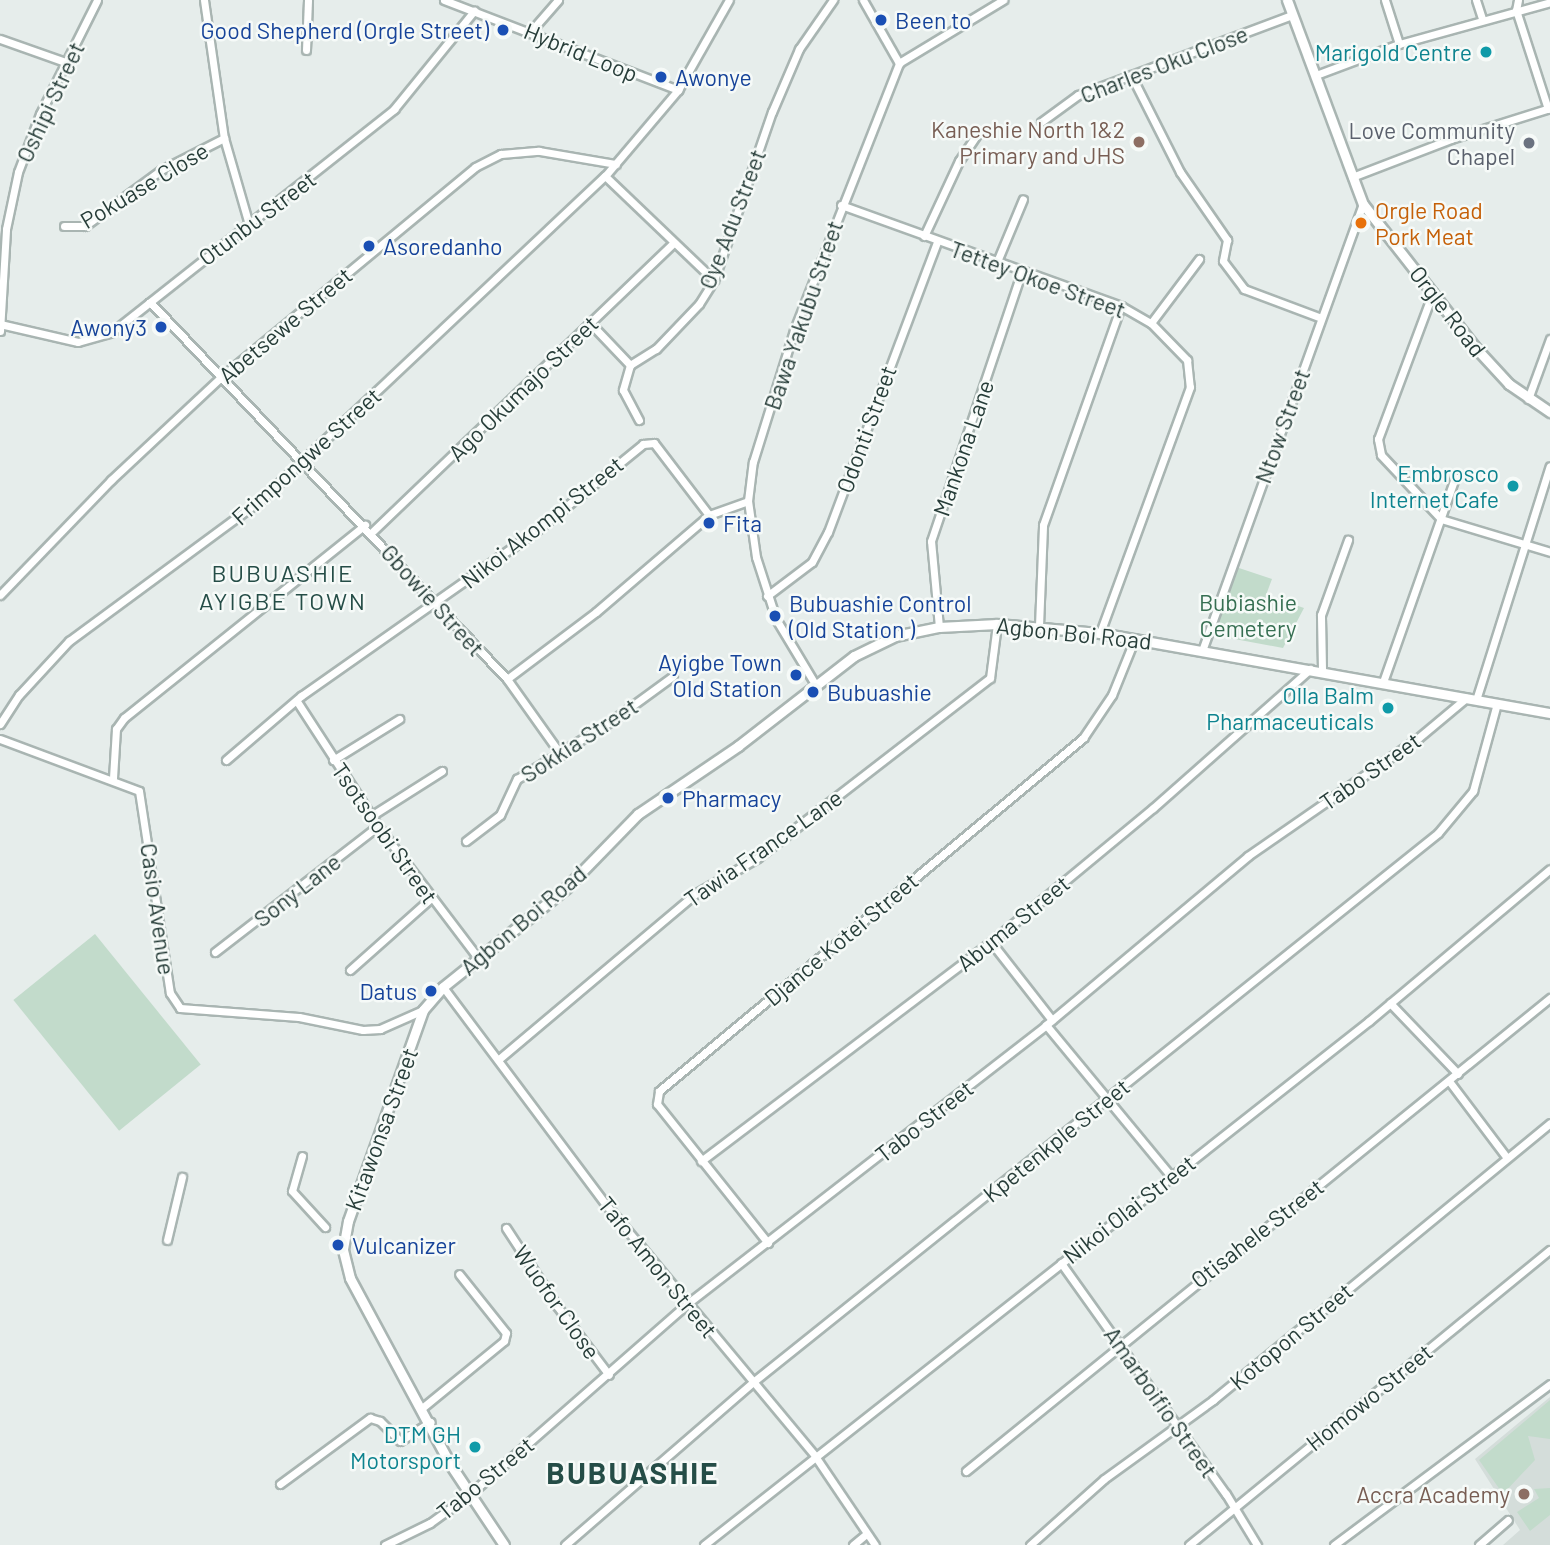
<!DOCTYPE html>
<style>
body{margin:0}
#map{position:relative;width:1550px;height:1545px;overflow:hidden;background:#e6edeb;font-family:Barlow,sans-serif}
div>[style]{position:absolute}
[style*='--x']{left:calc(var(--x)*1px);top:calc(var(--y)*1px);width:calc(var(--w)*1px);rotate:calc(var(--a)*1deg)}
.built>*{inset:0;background:#d4ddda}
.green>*{inset:0;background:#c2dbcb;transform-origin:0 0}
.roads{filter:drop-shadow(2px 0 #a9b5b2) drop-shadow(-2px 0 #a9b5b2) drop-shadow(0 2px #a9b5b2) drop-shadow(0 -2px #a9b5b2)}
.minor>*{height:7px;margin:-3.5px;padding:0 3.5px;transform-origin:3.5px;border-radius:3.5px;background:#fff}
.tertiary>*{height:9px;margin:-4.5px;padding:0 4.5px;transform-origin:4.5px;border-radius:4.5px;background:#fff}
.dots>*{width:19px;height:19px;translate:-50% -50%;box-sizing:border-box;border:4px solid #f6faf8;border-radius:50%}
span{translate:-50% -50%;white-space:nowrap;text-align:center;line-height:1.15;-webkit-text-stroke:5px #f6faf8;paint-order:stroke}
.transit-label{font-size:23px;color:#164399}
.left{translate:0 -50%;text-align:left}
.right{translate:-100% -50%;text-align:right}
.street-label{font-size:23px;color:#273d39}
.culture-label{font-size:23px;color:#0d838f}
.education-label{font-size:23px;color:#785e54}
.worship-label{font-size:23px;color:#5b616d}
.food-label{font-size:23px;color:#c56008}
.park-label{font-size:23px;color:#366f52}
.neighbourhood-label{font-size:24px;color:#254d47;letter-spacing:2px}
.district-label{font-size:30px;color:#254d47;font-weight:700;letter-spacing:2px}
</style>
<div id="map">
<div class="built">
<div style="clip-path:polygon(1550px 1397px,1550px 1545px,1503px 1545px,1520px 1530px,1475px 1459px)"></div>
</div>
<div class="green">
<div style="clip-path:polygon(1236px 567px,1272px 579px,1266px 595px,1304px 608px,1283px 648px,1213px 635px)"></div>
<div style="left:95px;top:934px;width:168px;height:105px;rotate:51deg"></div>
<div style="clip-path:polygon(1550px 1400px,1550px 1439px,1528px 1436px,1535px 1460px,1503px 1494px,1479px 1460px)"></div>
<div style="clip-path:polygon(1550px 1488px,1550px 1515px,1530px 1531px,1517px 1512px,1539px 1498px,1534px 1489px)"></div>
</div>
<div class="roads">
<div class="minor">
<div style="--x:204;--y:0;--w:139;--a:81.8"></div>
<div style="--x:224;--y:138;--w:86;--a:73.9"></div>
<div style="--x:444;--y:0;--w:251;--a:21"></div>
<div style="--x:863;--y:0;--w:73;--a:60.3"></div>
<div style="--x:1385;--y:0;--w:46;--a:72.3"></div>
<div style="--x:1476;--y:0;--w:20;--a:72"></div>
<div style="--x:1518;--y:0;--w:10;--a:101"></div>
<div style="--x:1516;--y:10;--w:104;--a:72.1"></div>
<div style="--x:531;--y:31;--w:41;--a:-48.9"></div>
<div style="--x:0;--y:39;--w:72;--a:19.4"></div>
<div style="--x:306;--y:50;--w:50;--a:-87.7"></div>
<div style="--x:1131;--y:75;--w:109;--a:63.2"></div>
<div style="--x:1180;--y:172;--w:83;--a:55.3"></div>
<div style="--x:1227;--y:240;--w:21;--a:101"></div>
<div style="--x:1223;--y:261;--w:35;--a:53"></div>
<div style="--x:1244;--y:289;--w:82;--a:20.6"></div>
<div style="--x:1316;--y:75;--w:89;--a:-20.5"></div>
<div style="--x:1399;--y:44;--w:157;--a:-15.5"></div>
<div style="--x:1041;--y:122;--w:46;--a:-36.1"></div>
<div style="--x:1078;--y:95;--w:228;--a:-20.5"></div>
<div style="--x:605;--y:176;--w:151;--a:43.7"></div>
<div style="--x:1352;--y:177;--w:106;--a:-21"></div>
<div style="--x:1451;--y:139;--w:104;--a:-17.4"></div>
<div style="--x:841;--y:205;--w:298;--a:19.8"></div>
<div style="--x:1121;--y:306;--w:34;--a:30"></div>
<div style="--x:1151;--y:323;--w:52;--a:45.8"></div>
<div style="--x:1187;--y:360;--w:27;--a:84"></div>
<div style="--x:1190;--y:387;--w:262;--a:110.1"></div>
<div style="--x:64;--y:226;--w:21;--a:0"></div>
<div style="--x:85;--y:226;--w:94;--a:-36.4"></div>
<div style="--x:161;--y:170;--w:71;--a:-26.9"></div>
<div style="--x:924;--y:236;--w:83;--a:-65"></div>
<div style="--x:959;--y:161;--w:32;--a:-56"></div>
<div style="--x:996;--y:264;--w:70;--a:-67.4"></div>
<div style="--x:1433;--y:292;--w:157;--a:110.5"></div>
<div style="--x:1378;--y:439;--w:16;--a:79"></div>
<div style="--x:1381;--y:455;--w:88;--a:46.8"></div>
<div style="--x:1441;--y:519;--w:114;--a:16.8"></div>
<div style="--x:150;--y:302;--w:519;--a:46.56"></div>
<div style="--x:507;--y:679;--w:111;--a:-37"></div>
<div style="--x:596;--y:612;--w:149;--a:-40.6"></div>
<div style="--x:709;--y:515;--w:41;--a:-19.7"></div>
<div style="--x:1151;--y:323;--w:80;--a:-53.1"></div>
<div style="--x:0;--y:324;--w:80;--a:13"></div>
<div style="--x:78;--y:342;--w:35;--a:-16"></div>
<div style="--x:112;--y:332;--w:360;--a:-38.3"></div>
<div style="--x:394;--y:109;--w:127;--a:-50.8"></div>
<div style="--x:591;--y:324;--w:57;--a:46.4"></div>
<div style="--x:630;--y:365;--w:31;--a:-32"></div>
<div style="--x:656;--y:349;--w:62;--a:-46.3"></div>
<div style="--x:699;--y:304;--w:28;--a:-58"></div>
<div style="--x:714;--y:280;--w:178;--a:-71"></div>
<div style="--x:772;--y:112;--w:69;--a:-66.8"></div>
<div style="--x:799;--y:49;--w:60;--a:-55.2"></div>
<div style="--x:0;--y:331;--w:102;--a:-86.6"></div>
<div style="--x:6;--y:229;--w:58;--a:-78.1"></div>
<div style="--x:18;--y:172;--w:62;--a:-69.2"></div>
<div style="--x:40;--y:114;--w:127;--a:-63.4"></div>
<div style="--x:630;--y:365;--w:26;--a:106"></div>
<div style="--x:623;--y:390;--w:34;--a:62"></div>
<div style="--x:1528;--y:399;--w:64;--a:-69.9"></div>
<div style="--x:372;--y:532;--w:417;--a:-43.8"></div>
<div style="--x:0;--y:595;--w:160;--a:-46"></div>
<div style="--x:111;--y:480;--w:148;--a:-43.1"></div>
<div style="--x:219;--y:379;--w:332;--a:-39.6"></div>
<div style="--x:475;--y:167;--w:29;--a:-27"></div>
<div style="--x:501;--y:154;--w:38;--a:-5"></div>
<div style="--x:539;--y:151;--w:78;--a:9.6"></div>
<div style="--x:767;--y:596;--w:56;--a:-37.1"></div>
<div style="--x:812;--y:562;--w:34;--a:-62"></div>
<div style="--x:828;--y:532;--w:310;--a:-69.4"></div>
<div style="--x:1039;--y:626;--w:101;--a:-87.7"></div>
<div style="--x:1043;--y:525;--w:232;--a:-70.4"></div>
<div style="--x:939;--y:627;--w:86;--a:-95.3"></div>
<div style="--x:931;--y:541;--w:283;--a:-71.4"></div>
<div style="--x:1203;--y:648;--w:472;--a:-70.2"></div>
<div style="--x:1322;--y:669;--w:54;--a:-91.1"></div>
<div style="--x:1321;--y:615;--w:80;--a:-70.2"></div>
<div style="--x:507;--y:679;--w:93;--a:54.6"></div>
<div style="--x:1383;--y:682;--w:217;--a:-70.6"></div>
<div style="--x:815;--y:684;--w:76;--a:-121"></div>
<div style="--x:776;--y:619;--w:65;--a:-107.9"></div>
<div style="--x:756;--y:557;--w:57;--a:-98.1"></div>
<div style="--x:748;--y:501;--w:39;--a:-83"></div>
<div style="--x:753;--y:462;--w:138;--a:-72.7"></div>
<div style="--x:794;--y:330;--w:287;--a:-68.5"></div>
<div style="--x:899;--y:63;--w:122;--a:-31.2"></div>
<div style="--x:1476;--y:700;--w:245;--a:-72.5"></div>
<div style="--x:298;--y:703;--w:147;--a:57"></div>
<div style="--x:378;--y:826;--w:167;--a:52.8"></div>
<div style="--x:0;--y:724;--w:35;--a:-57"></div>
<div style="--x:19;--y:695;--w:74;--a:-47.2"></div>
<div style="--x:69;--y:641;--w:242;--a:-36.4"></div>
<div style="--x:264;--y:497;--w:468;--a:-43.3"></div>
<div style="--x:605;--y:176;--w:113;--a:-49.7"></div>
<div style="--x:678;--y:90;--w:103;--a:-60.5"></div>
<div style="--x:0;--y:739;--w:148;--a:20.5"></div>
<div style="--x:139;--y:791;--w:204;--a:81.3"></div>
<div style="--x:170;--y:993;--w:18;--a:56"></div>
<div style="--x:180;--y:1008;--w:119;--a:4.3"></div>
<div style="--x:299;--y:1017;--w:65;--a:11.5"></div>
<div style="--x:363;--y:1030;--w:17;--a:-3"></div>
<div style="--x:380;--y:1029;--w:47;--a:-23.8"></div>
<div style="--x:226;--y:760;--w:99;--a:-40.5"></div>
<div style="--x:301;--y:696;--w:287;--a:-35.1"></div>
<div style="--x:536;--y:531;--w:138;--a:-39.1"></div>
<div style="--x:643;--y:444;--w:11;--a:-5"></div>
<div style="--x:654;--y:443;--w:91;--a:52.6"></div>
<div style="--x:333;--y:760;--w:78;--a:-31.8"></div>
<div style="--x:113;--y:778;--w:49;--a:-86.5"></div>
<div style="--x:116;--y:729;--w:14;--a:-54"></div>
<div style="--x:124;--y:718;--w:309;--a:-38.7"></div>
<div style="--x:371;--y:816;--w:84;--a:-32.4"></div>
<div style="--x:466;--y:841;--w:43;--a:-37.4"></div>
<div style="--x:500;--y:815;--w:40;--a:-65"></div>
<div style="--x:517;--y:779;--w:109;--a:-31.5"></div>
<div style="--x:610;--y:722;--w:78;--a:-36.1"></div>
<div style="--x:991;--y:942;--w:99;--a:52"></div>
<div style="--x:215;--y:952;--w:206;--a:-37.7"></div>
<div style="--x:350;--y:970;--w:107;--a:-41.6"></div>
<div style="--x:443;--y:987;--w:274;--a:53.2"></div>
<div style="--x:607;--y:1206;--w:325;--a:50.2"></div>
<div style="--x:815;--y:1456;--w:107;--a:56"></div>
<div style="--x:1390;--y:1003;--w:98;--a:46.2"></div>
<div style="--x:1046;--y:1025;--w:196;--a:50.4"></div>
<div style="--x:499;--y:1059;--w:256;--a:-40.1"></div>
<div style="--x:695;--y:894;--w:72;--a:-30.1"></div>
<div style="--x:757;--y:858;--w:294;--a:-37.7"></div>
<div style="--x:990;--y:678;--w:54;--a:-82.6"></div>
<div style="--x:1449;--y:1081;--w:96;--a:53"></div>
<div style="--x:302;--y:1156;--w:36;--a:106"></div>
<div style="--x:292;--y:1191;--w:49;--a:47.5"></div>
<div style="--x:701;--y:1161;--w:363;--a:-37.1"></div>
<div style="--x:991;--y:942;--w:210;--a:-39.6"></div>
<div style="--x:1153;--y:808;--w:210;--a:-41.5"></div>
<div style="--x:506;--y:1228;--w:93;--a:56.8"></div>
<div style="--x:557;--y:1306;--w:86;--a:53"></div>
<div style="--x:167;--y:1240;--w:65;--a:-76.6"></div>
<div style="--x:768;--y:1243;--w:178;--a:-128.6"></div>
<div style="--x:657;--y:1104;--w:13;--a:-81"></div>
<div style="--x:659;--y:1091;--w:552;--a:-39.78"></div>
<div style="--x:1083;--y:738;--w:52;--a:-56"></div>
<div style="--x:1112;--y:695;--w:61;--a:-68"></div>
<div style="--x:1061;--y:1263;--w:284;--a:54.5"></div>
<div style="--x:1226;--y:1494;--w:60;--a:58.7"></div>
<div style="--x:422;--y:1408;--w:106;--a:-39.3"></div>
<div style="--x:504;--y:1341;--w:8;--a:-76"></div>
<div style="--x:506;--y:1333;--w:75;--a:-128.5"></div>
<div style="--x:966;--y:1471;--w:752;--a:-39.01"></div>
<div style="--x:280;--y:1484;--w:112;--a:-36.3"></div>
<div style="--x:370;--y:1418;--w:10;--a:17"></div>
<div style="--x:380;--y:1421;--w:28;--a:45"></div>
<div style="--x:400;--y:1441;--w:36;--a:-32"></div>
<div style="--x:385;--y:1545;--w:50;--a:-26.1"></div>
<div style="--x:430;--y:1523;--w:49;--a:-35.9"></div>
<div style="--x:470;--y:1494;--w:290;--a:-41.2"></div>
<div style="--x:688;--y:1303;--w:453;--a:-37.8"></div>
<div style="--x:1046;--y:1025;--w:263;--a:-39.9"></div>
<div style="--x:1248;--y:856;--w:206;--a:-34.7"></div>
<div style="--x:1417;--y:739;--w:64;--a:-39.9"></div>
<div style="--x:565;--y:1545;--w:249;--a:-40.9"></div>
<div style="--x:753;--y:1382;--w:878;--a:-38.71"></div>
<div style="--x:1438;--y:833;--w:55;--a:-50.2"></div>
<div style="--x:1473;--y:791;--w:91;--a:-74.7"></div>
<div style="--x:704;--y:1545;--w:847;--a:-38.24"></div>
<div style="--x:1369;--y:1021;--w:236;--a:-40"></div>
<div style="--x:853;--y:1545;--w:17;--a:-40"></div>
<div style="--x:1030;--y:1545;--w:99;--a:-41.7"></div>
<div style="--x:1104;--y:1479;--w:135;--a:-35.9"></div>
<div style="--x:1213;--y:1400;--w:436;--a:-39.4"></div>
<div style="--x:1189;--y:1545;--w:466;--a:-39.3"></div>
<div style="--x:1334;--y:1545;--w:269;--a:-36.7"></div>
<div style="--x:1479;--y:1545;--w:38;--a:-41"></div>
</div>
<div class="tertiary">
<div style="--x:1287;--y:0;--w:218;--a:69.6"></div>
<div style="--x:1363;--y:204;--w:180;--a:52"></div>
<div style="--x:1474;--y:346;--w:52;--a:47.4"></div>
<div style="--x:1509;--y:384;--w:50;--a:34.3"></div>
<div style="--x:504;--y:1545;--w:97;--a:-123.7"></div>
<div style="--x:450;--y:1464;--w:211;--a:-118.3"></div>
<div style="--x:350;--y:1278;--w:30;--a:-104"></div>
<div style="--x:343;--y:1249;--w:28;--a:-80"></div>
<div style="--x:348;--y:1221;--w:224;--a:-70.4"></div>
<div style="--x:423;--y:1010;--w:30;--a:-49"></div>
<div style="--x:443;--y:987;--w:158;--a:-38.8"></div>
<div style="--x:566;--y:888;--w:103;--a:-45.8"></div>
<div style="--x:638;--y:814;--w:121;--a:-34.2"></div>
<div style="--x:738;--y:746;--w:147;--a:-37.8"></div>
<div style="--x:854;--y:656;--w:46;--a:-26"></div>
<div style="--x:895;--y:636;--w:45;--a:-11.6"></div>
<div style="--x:939;--y:627;--w:58;--a:-3"></div>
<div style="--x:997;--y:624;--w:103;--a:5"></div>
<div style="--x:1100;--y:633;--w:457;--a:10.1"></div>
</div>
</div>
<div class="dots">
<div style="left:881px;top:20px;background:#1a4fb4"></div>
<div style="left:503px;top:30px;background:#1a4fb4"></div>
<div style="left:1486px;top:52px;background:#0f9aa8"></div>
<div style="left:661px;top:77px;background:#1a4fb4"></div>
<div style="left:1139px;top:142px;background:#8d6e63"></div>
<div style="left:1529px;top:143px;background:#6b7280"></div>
<div style="left:1361px;top:223px;background:#e8710a"></div>
<div style="left:369px;top:246px;background:#1a4fb4"></div>
<div style="left:161px;top:327px;background:#1a4fb4"></div>
<div style="left:1513px;top:486px;background:#0f9aa8"></div>
<div style="left:709px;top:523px;background:#1a4fb4"></div>
<div style="left:775px;top:616px;background:#1a4fb4"></div>
<div style="left:796px;top:675px;background:#1a4fb4"></div>
<div style="left:813px;top:692px;background:#1a4fb4"></div>
<div style="left:1388px;top:708px;background:#0f9aa8"></div>
<div style="left:668px;top:798px;background:#1a4fb4"></div>
<div style="left:431px;top:991px;background:#1a4fb4"></div>
<div style="left:338px;top:1245px;background:#1a4fb4"></div>
<div style="left:475px;top:1447px;background:#0f9aa8"></div>
<div style="left:1524px;top:1494px;background:#8d6e63"></div>
</div>
<div class="transit-label">
<span class="left" style="left:895px;top:20px">Been to</span>
<span class="right" style="left:489px;top:30px">Good Shepherd (Orgle Street)</span>
<span class="left" style="left:675px;top:77px">Awonye</span>
<span class="left" style="left:383px;top:246px">Asoredanho</span>
<span class="right" style="left:147px;top:327px">Awony3</span>
<span class="left" style="left:723px;top:523px">Fita</span>
<span class="left" style="left:789px;top:616px">Bubuashie Control<br>(Old Station )</span>
<span class="right" style="left:782px;top:675px">Ayigbe Town<br>Old Station</span>
<span class="left" style="left:827px;top:692px">Bubuashie</span>
<span class="left" style="left:682px;top:798px">Pharmacy</span>
<span class="right" style="left:417px;top:991px">Datus</span>
<span class="left" style="left:352px;top:1245px">Vulcanizer</span>
</div>
<div class="street-label">
<span style="left:581px;top:52px;rotate:22deg">Hybrid Loop</span>
<span style="left:1164px;top:64px;rotate:-21deg">Charles Oku Close</span>
<span style="left:50px;top:102px;rotate:-65deg">Oshipi Street</span>
<span style="left:144px;top:185px;rotate:-31deg">Pokuase Close</span>
<span style="left:257px;top:218px;rotate:-37deg">Otunbu Street</span>
<span style="left:732px;top:219px;rotate:-69deg">Oye Adu Street</span>
<span style="left:1038px;top:279px;rotate:20deg">Tettey Okoe Street</span>
<span style="left:1448px;top:311px;rotate:52deg">Orgle Road</span>
<span style="left:803px;top:315px;rotate:-71deg">Bawa Yakubu Street</span>
<span style="left:285px;top:325px;rotate:-40deg">Abetsewe Street</span>
<span style="left:523px;top:388px;rotate:-44deg">Ago Okumajo Street</span>
<span style="left:1282px;top:426px;rotate:-70deg">Ntow Street</span>
<span style="left:866px;top:429px;rotate:-70deg">Odonti Street</span>
<span style="left:963px;top:448px;rotate:-71deg">Mankona Lane</span>
<span style="left:306px;top:456px;rotate:-42deg">Frimpongwe Street</span>
<span style="left:542px;top:522px;rotate:-38deg">Nikoi Akompi Street</span>
<span style="left:433px;top:600px;rotate:48deg">Gbowie Street</span>
<span style="left:1074px;top:633px;rotate:6deg">Agbon Boi Road</span>
<span style="left:579px;top:740px;rotate:-33deg">Sokkia Street</span>
<span style="left:1370px;top:771px;rotate:-35deg">Tabo Street</span>
<span style="left:385px;top:833px;rotate:55deg">Tsotsoobi Street</span>
<span style="left:763px;top:848px;rotate:-35deg">Tawia France Lane</span>
<span style="left:297px;top:890px;rotate:-38deg">Sony Lane</span>
<span style="left:158px;top:909px;rotate:82deg">Casio Avenue</span>
<span style="left:523px;top:920px;rotate:-40deg">Agbon Boi Road</span>
<span style="left:1013px;top:923px;rotate:-39deg">Abuma Street</span>
<span style="left:841px;top:939px;rotate:-40deg">Djance Kotei Street</span>
<span style="left:924px;top:1121px;rotate:-38deg">Tabo Street</span>
<span style="left:381px;top:1129px;rotate:-70deg">Kitawonsa Street</span>
<span style="left:1056px;top:1140px;rotate:-39deg">Kpetenkple Street</span>
<span style="left:1129px;top:1209px;rotate:-38deg">Nikoi Olai Street</span>
<span style="left:1257px;top:1233px;rotate:-38deg">Otisahele Street</span>
<span style="left:658px;top:1267px;rotate:51deg">Tafo Amon Street</span>
<span style="left:557px;top:1302px;rotate:55deg">Wuofor Close</span>
<span style="left:1291px;top:1336px;rotate:-40deg">Kotopon Street</span>
<span style="left:1369px;top:1397px;rotate:-39deg">Homowo Street</span>
<span style="left:1161px;top:1402px;rotate:55deg">Amarboifio Street</span>
<span style="left:485px;top:1478px;rotate:-39deg">Tabo Street</span>
</div>
<div class="culture-label">
<span class="right" style="left:1472px;top:52px">Marigold Centre</span>
<span class="right" style="left:1499px;top:486px">Embrosco<br>Internet Cafe</span>
<span class="right" style="left:1374px;top:708px">Olla Balm<br>Pharmaceuticals</span>
<span class="right" style="left:461px;top:1447px">DTM GH<br>Motorsport</span>
</div>
<div class="education-label">
<span class="right" style="left:1125px;top:142px">Kaneshie North 1&amp;2<br>Primary and JHS</span>
<span class="right" style="left:1510px;top:1494px">Accra Academy</span>
</div>
<div class="worship-label">
<span class="right" style="left:1515px;top:143px">Love Community<br>Chapel</span>
</div>
<div class="food-label">
<span class="left" style="left:1375px;top:223px">Orgle Road<br>Pork Meat</span>
</div>
<div class="park-label">
<span style="left:1248px;top:615px">Bubiashie<br>Cemetery</span>
</div>
<div class="neighbourhood-label">
<span style="left:283px;top:587px">BUBUASHIE<br>AYIGBE TOWN</span>
</div>
<div class="district-label">
<span style="left:633px;top:1472px">BUBUASHIE</span>
</div>
</div>
